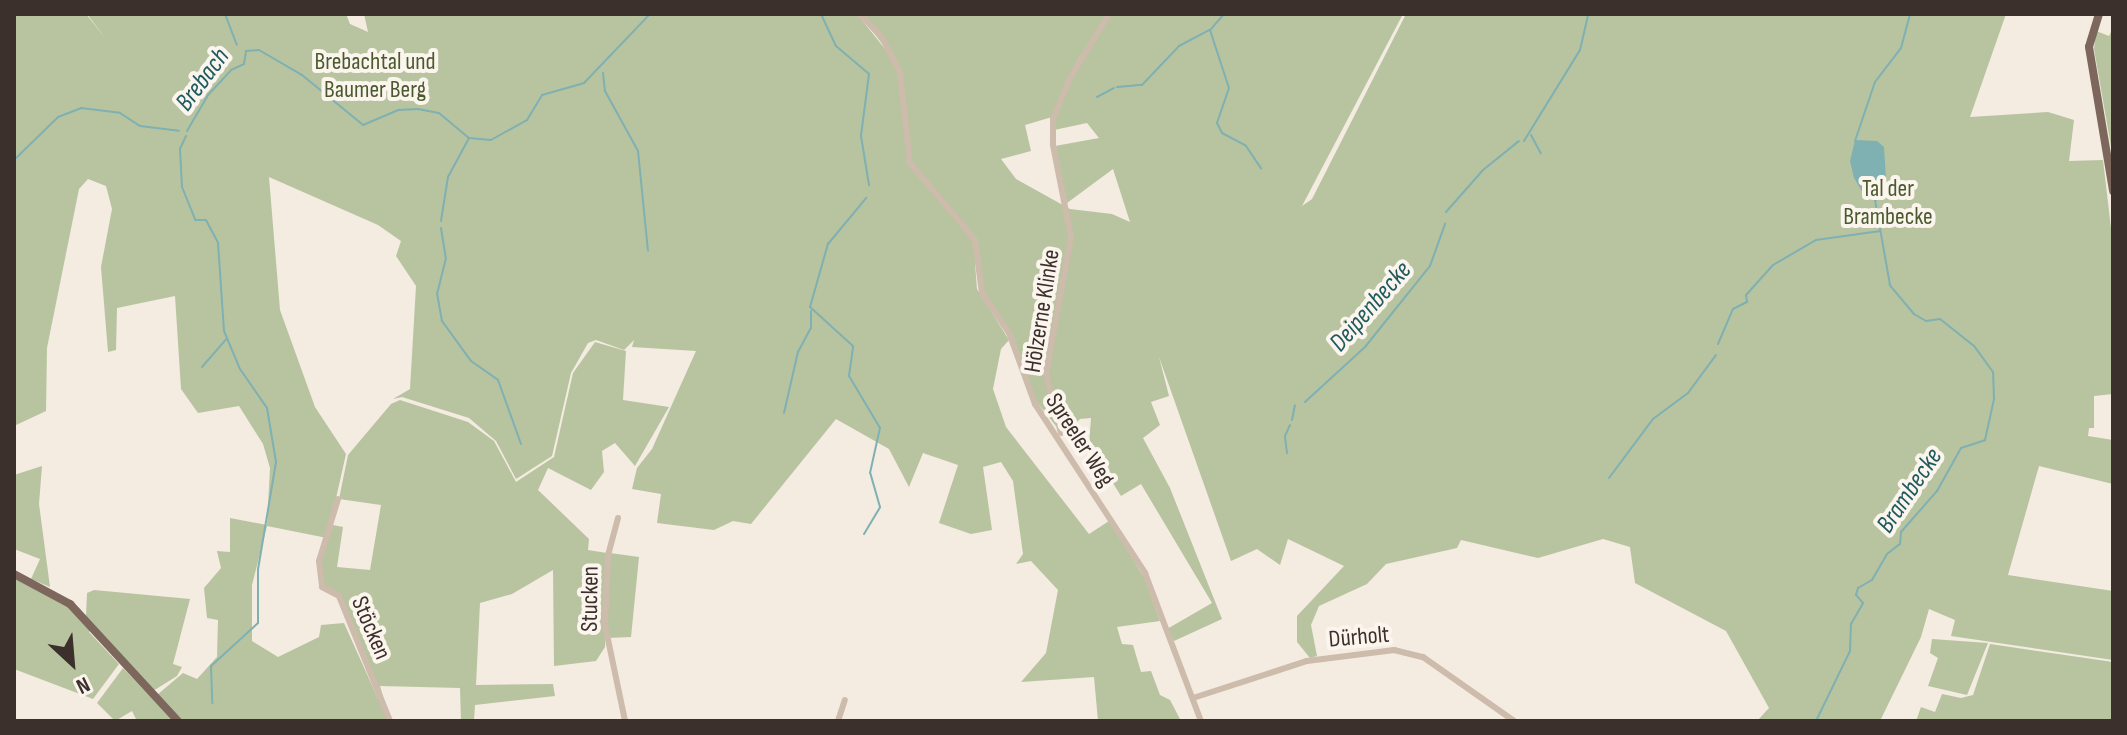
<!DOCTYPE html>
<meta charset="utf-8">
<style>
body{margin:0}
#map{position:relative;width:2127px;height:735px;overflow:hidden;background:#f4ebe1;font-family:"Sofia Sans Condensed",sans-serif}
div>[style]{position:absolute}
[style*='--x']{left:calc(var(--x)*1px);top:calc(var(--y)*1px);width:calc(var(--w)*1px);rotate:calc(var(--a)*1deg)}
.green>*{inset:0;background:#b8c4a0}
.water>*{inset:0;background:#7fb0b2}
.stream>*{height:2px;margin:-1px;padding:0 1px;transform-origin:1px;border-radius:1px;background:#7fb0b2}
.minor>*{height:6px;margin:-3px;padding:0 3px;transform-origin:3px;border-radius:3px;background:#cdbbac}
.major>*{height:8px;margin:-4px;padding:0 4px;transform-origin:4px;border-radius:4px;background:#7d675c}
span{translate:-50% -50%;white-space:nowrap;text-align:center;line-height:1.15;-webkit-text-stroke:8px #fbf5ee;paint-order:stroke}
.park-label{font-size:24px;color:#4a5a2e}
.street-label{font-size:24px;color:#3b302b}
.water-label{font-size:26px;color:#1f5a5e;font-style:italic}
.frame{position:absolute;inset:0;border:16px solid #3b302b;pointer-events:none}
.north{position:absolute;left:32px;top:623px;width:80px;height:80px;-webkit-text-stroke:6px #fbf5ee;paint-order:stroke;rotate:154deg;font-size:22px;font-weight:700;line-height:32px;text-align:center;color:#3b302b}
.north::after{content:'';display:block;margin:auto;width:28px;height:36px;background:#3b302b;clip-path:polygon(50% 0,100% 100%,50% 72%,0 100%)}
</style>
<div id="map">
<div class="green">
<div style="clip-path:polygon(14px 14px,86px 14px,106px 39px,87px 14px,346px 14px,350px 24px,368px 32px,364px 14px,857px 14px,894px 60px,860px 14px,1108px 14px,1077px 61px,1052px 117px,1025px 125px,1031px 151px,1001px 159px,1016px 179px,1070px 209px,1112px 214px,1130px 222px,1113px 169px,1067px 203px,1055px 146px,1099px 138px,1087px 123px,1054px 130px,1054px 123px,1071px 79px,1110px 14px,1403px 14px,1302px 206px,1312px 199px,1406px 14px,2006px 14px,1970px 117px,2048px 112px,2074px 120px,2069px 161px,2103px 160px,2113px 245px,2113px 394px,2094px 396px,2094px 428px,2089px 428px,2088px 436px,2113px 440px,2113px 484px,2039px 466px,2008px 575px,2113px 591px,2113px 660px,1951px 636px,1955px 620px,1929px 609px,1921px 637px,1880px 721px,1757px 721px,1769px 708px,1726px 631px,1635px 583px,1630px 547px,1603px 539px,1538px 558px,1461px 540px,1457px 548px,1386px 564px,1367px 584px,1319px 606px,1311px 625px,1317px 656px,1310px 658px,1297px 642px,1297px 616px,1344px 566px,1288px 539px,1280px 565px,1257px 549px,1231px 561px,1159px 357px,1169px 396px,1151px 402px,1160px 425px,1143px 438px,1170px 488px,1222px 619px,1174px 641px,1167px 629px,1212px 603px,1141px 484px,1121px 496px,1089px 445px,1091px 418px,1080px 419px,1063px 435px,1033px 397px,1011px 333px,983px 292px,979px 262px,975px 263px,977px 289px,1009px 340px,1001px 349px,993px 389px,1006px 427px,1089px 534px,1109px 521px,1144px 577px,1160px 621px,1117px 627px,1122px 644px,1133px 645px,1141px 672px,1151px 671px,1160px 695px,1170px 700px,1180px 719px,1098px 721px,1094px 677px,1021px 682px,1046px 653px,1058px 590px,1031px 561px,1016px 564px,1023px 554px,1013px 481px,1001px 462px,983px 467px,992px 530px,971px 534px,939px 523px,958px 465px,923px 453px,909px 487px,889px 449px,836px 419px,751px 524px,733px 521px,714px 530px,657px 523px,661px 494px,632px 489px,637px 468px,652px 449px,696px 351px,632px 347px,634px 340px,624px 350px,596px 340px,588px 343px,571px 373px,552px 456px,516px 479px,496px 441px,469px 418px,402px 397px,393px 399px,410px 389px,416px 286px,396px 256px,401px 241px,378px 225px,269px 177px,280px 310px,315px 407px,346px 454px,327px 538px,267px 526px,252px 585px,252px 641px,278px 657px,319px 637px,321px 625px,344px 623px,388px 721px,180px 721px,157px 695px,183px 673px,197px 679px,217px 657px,218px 620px,207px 618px,204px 588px,221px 568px,217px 551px,230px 552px,230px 518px,267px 525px,270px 468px,263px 444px,239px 406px,198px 413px,181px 389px,175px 296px,117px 308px,116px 350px,108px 352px,101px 267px,112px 209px,106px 186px,88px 179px,79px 189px,47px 348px,46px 411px,14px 426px)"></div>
<div style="clip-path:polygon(2113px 28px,2113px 158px,2094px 49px,2096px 31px,2109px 36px)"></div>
<div style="clip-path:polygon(595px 342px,626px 351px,623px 400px,669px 407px,635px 466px,615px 443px,602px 451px,604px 472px,591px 490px,548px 468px,538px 490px,589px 539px,588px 550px,607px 553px,605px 647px,596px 661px,554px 666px,553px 570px,512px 594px,480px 603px,476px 685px,553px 684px,555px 696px,475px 705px,474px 721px,461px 721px,460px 688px,380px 686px,390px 721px,338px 596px,323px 588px,319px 565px,333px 525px,343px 527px,337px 567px,370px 570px,381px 505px,339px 499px,348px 455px,391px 404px,400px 400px,468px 422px,494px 441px,516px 482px,554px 457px,573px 373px)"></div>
<div style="clip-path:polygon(42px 466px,39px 504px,50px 587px,31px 579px,40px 559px,14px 549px,14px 475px)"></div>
<div style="clip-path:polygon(610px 553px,639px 557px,631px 637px,607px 638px)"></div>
<div style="clip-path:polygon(14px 576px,54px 594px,92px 628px,89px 632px,119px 664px,93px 699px,14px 669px)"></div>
<div style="clip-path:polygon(94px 590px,190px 599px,173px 664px,182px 667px,177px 676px,153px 691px,86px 616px,87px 593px)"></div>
<div style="clip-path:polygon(1932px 639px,1988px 643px,1967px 695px,1928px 686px,1938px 658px,1930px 653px)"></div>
<div style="clip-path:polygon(1990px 644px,2113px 662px,2113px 721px,1916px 721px,1921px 707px,1935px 712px,1942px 694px,1961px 698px,1973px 695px)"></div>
<div style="clip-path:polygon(123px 668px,174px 721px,137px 721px,132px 711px,115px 721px,97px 703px)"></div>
</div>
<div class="water">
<div style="clip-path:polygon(1855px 140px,1877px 141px,1884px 147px,1886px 179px,1883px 196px,1876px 201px,1865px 196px,1854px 178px,1850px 161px)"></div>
</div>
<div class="stream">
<div style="--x:225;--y:14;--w:33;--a:69"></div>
<div style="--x:821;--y:14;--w:35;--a:65"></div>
<div style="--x:836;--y:46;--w:43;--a:40.3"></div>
<div style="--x:869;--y:74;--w:63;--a:97.4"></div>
<div style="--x:861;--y:136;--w:50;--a:80.7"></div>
<div style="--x:1224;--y:14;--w:21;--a:131"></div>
<div style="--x:1210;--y:30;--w:61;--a:71.9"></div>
<div style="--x:1229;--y:88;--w:37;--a:109"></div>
<div style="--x:1217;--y:123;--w:11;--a:63"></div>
<div style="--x:1222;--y:133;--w:27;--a:28"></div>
<div style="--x:1246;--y:146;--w:27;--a:56"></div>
<div style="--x:603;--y:73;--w:18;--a:84"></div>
<div style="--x:605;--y:91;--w:68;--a:61.2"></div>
<div style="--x:638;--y:151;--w:100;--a:84.3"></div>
<div style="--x:1117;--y:87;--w:25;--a:-5"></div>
<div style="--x:1142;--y:85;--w:54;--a:-46.5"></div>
<div style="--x:1179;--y:46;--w:34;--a:-28"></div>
<div style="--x:1097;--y:97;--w:19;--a:-28"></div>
<div style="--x:187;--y:131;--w:42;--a:-59.7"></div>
<div style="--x:208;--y:95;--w:34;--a:-47"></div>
<div style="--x:231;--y:70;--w:14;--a:-25"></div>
<div style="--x:244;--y:64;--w:13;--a:-81"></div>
<div style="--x:246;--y:51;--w:13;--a:-4"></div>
<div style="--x:259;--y:50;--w:50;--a:30.2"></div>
<div style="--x:302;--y:75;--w:79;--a:39.3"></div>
<div style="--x:363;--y:125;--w:39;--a:-23"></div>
<div style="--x:399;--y:110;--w:19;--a:-3"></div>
<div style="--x:418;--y:109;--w:21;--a:11"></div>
<div style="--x:439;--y:113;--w:39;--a:40"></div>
<div style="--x:469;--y:138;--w:22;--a:5"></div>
<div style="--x:491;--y:140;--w:41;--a:-29.1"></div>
<div style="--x:527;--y:120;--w:29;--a:-59"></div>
<div style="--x:542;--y:95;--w:44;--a:-15.9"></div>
<div style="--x:584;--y:83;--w:95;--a:-46.3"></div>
<div style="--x:1531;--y:135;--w:21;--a:62"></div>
<div style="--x:186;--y:136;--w:14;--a:115"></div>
<div style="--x:180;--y:149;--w:38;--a:87"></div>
<div style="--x:182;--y:187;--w:35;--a:68"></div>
<div style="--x:195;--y:220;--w:11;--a:0"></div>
<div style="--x:206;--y:220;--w:26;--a:62"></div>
<div style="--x:218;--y:243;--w:88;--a:86.1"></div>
<div style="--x:224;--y:331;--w:41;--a:67.2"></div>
<div style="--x:240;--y:369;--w:47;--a:55.3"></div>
<div style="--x:267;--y:408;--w:55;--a:80.5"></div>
<div style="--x:276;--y:462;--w:109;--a:99.5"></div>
<div style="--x:258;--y:570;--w:53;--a:90"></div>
<div style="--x:258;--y:623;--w:64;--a:137.5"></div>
<div style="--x:211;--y:666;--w:37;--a:88"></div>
<div style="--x:1524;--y:141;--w:107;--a:-58.4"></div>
<div style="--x:1580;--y:50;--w:37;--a:-77"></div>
<div style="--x:1855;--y:141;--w:62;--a:-71.3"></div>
<div style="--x:1875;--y:82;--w:43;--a:-52.6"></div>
<div style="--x:1901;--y:48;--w:35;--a:-75"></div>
<div style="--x:14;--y:160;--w:62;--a:-44.3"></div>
<div style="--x:58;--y:117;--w:25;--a:-21"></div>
<div style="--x:81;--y:108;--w:39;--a:7"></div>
<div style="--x:120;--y:113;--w:24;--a:33"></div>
<div style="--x:140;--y:126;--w:39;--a:7"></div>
<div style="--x:1446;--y:212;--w:56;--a:-48.6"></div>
<div style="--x:1483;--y:170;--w:46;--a:-38.9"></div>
<div style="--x:441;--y:221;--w:45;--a:-81"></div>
<div style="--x:448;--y:177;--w:44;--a:-61.7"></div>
<div style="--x:441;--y:228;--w:30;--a:81"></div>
<div style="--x:446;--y:258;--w:36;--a:104"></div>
<div style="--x:437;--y:293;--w:28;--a:80"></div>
<div style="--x:442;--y:321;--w:49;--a:54.1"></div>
<div style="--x:471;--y:361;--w:33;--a:35"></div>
<div style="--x:498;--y:380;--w:68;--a:70.2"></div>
<div style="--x:1718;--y:344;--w:38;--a:-67"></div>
<div style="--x:1733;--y:309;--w:16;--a:-27"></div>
<div style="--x:1747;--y:302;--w:7;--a:-98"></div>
<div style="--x:1746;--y:295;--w:40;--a:-48"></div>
<div style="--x:1773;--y:265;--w:50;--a:-30.2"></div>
<div style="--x:1816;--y:240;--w:65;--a:-8"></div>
<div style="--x:202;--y:367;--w:38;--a:-49"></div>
<div style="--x:1305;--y:402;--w:81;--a:-42.5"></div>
<div style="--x:1365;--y:347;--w:104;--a:-51.3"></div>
<div style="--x:1430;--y:266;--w:45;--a:-70.3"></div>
<div style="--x:784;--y:413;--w:63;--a:-77.1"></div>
<div style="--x:798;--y:352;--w:27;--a:-62"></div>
<div style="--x:811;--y:328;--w:17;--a:-90"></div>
<div style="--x:1292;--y:420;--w:15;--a:-79"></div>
<div style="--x:1287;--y:453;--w:17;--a:-97"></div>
<div style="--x:1285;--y:436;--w:12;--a:-66"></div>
<div style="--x:1609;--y:478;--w:74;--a:-53.3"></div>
<div style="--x:1653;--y:419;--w:44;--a:-36.6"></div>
<div style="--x:1688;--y:393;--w:47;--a:-53.6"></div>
<div style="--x:864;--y:534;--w:31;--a:-59"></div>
<div style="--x:880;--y:507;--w:35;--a:-106"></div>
<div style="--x:870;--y:473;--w:46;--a:-77.5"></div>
<div style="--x:880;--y:428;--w:61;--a:-120.8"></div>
<div style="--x:849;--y:376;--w:30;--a:-82"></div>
<div style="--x:853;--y:346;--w:58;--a:-137.8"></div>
<div style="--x:810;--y:307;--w:66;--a:-74.1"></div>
<div style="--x:828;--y:244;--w:60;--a:-50.4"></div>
<div style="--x:1816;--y:721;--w:78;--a:-64.1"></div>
<div style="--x:1850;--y:651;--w:27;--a:-88"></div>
<div style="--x:1851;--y:624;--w:24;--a:-60"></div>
<div style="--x:1863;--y:603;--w:11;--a:-131"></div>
<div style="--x:1856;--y:595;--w:7;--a:-74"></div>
<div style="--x:1858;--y:588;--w:16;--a:-30"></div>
<div style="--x:1872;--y:580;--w:30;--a:-60"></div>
<div style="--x:1887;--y:554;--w:16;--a:-38"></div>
<div style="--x:1900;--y:544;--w:12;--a:-85"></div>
<div style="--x:1901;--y:532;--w:55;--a:-48.7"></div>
<div style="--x:1937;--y:491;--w:49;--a:-60.8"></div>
<div style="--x:1961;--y:448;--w:25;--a:-18"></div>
<div style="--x:1985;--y:440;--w:42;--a:-77.6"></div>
<div style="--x:1994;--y:399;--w:27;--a:-92"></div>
<div style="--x:1993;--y:372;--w:32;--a:-126"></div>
<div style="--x:1974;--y:346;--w:43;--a:-141.5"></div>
<div style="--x:1940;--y:319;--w:14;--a:172"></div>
<div style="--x:1926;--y:321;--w:14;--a:-150"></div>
<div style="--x:1914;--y:314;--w:38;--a:-130"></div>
<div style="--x:1890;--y:285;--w:86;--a:-100"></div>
</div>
<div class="minor">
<div style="--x:860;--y:14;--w:34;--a:47"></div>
<div style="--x:883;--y:39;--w:38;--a:63"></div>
<div style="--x:900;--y:73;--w:91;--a:83.7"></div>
<div style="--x:910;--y:163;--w:101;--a:49.8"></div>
<div style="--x:975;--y:240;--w:53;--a:82.5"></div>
<div style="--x:982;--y:293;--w:48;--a:56"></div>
<div style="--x:1009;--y:333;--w:76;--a:69.9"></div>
<div style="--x:1035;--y:404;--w:202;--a:56.9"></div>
<div style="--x:1145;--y:573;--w:158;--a:69.3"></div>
<div style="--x:1061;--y:433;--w:61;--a:-104.3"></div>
<div style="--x:1046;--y:374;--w:139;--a:-79.7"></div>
<div style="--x:1071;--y:237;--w:94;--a:-101.1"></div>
<div style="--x:1053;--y:145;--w:26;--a:-90"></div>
<div style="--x:1053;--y:119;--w:44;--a:-67.5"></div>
<div style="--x:1070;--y:78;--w:75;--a:-58.6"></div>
<div style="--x:338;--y:499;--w:65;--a:107"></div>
<div style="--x:319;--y:561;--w:26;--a:83"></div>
<div style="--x:322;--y:587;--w:19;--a:28"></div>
<div style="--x:339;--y:596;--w:135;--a:67.8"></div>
<div style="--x:618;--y:518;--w:38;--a:105"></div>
<div style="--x:608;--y:555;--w:70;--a:92.5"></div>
<div style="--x:605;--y:625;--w:98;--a:78.2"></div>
<div style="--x:1193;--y:698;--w:120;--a:-18"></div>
<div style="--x:1307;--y:661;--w:88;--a:-7.2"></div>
<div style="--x:1394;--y:650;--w:30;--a:14"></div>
<div style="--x:1423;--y:657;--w:111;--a:35.1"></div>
<div style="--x:838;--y:721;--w:22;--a:-72"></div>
</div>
<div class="major">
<div style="--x:2099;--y:14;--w:34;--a:107"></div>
<div style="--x:2089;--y:47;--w:146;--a:80.5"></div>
<div style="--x:14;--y:574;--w:64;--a:28.2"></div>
<div style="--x:70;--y:604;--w:159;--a:47.3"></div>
</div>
<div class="park-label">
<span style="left:375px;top:76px">Brebachtal und<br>Baumer Berg</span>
<span style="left:1888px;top:203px">Tal der<br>Brambecke</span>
</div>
<div class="street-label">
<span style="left:1042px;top:311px;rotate:-81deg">Hölzerne Klinke</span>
<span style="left:1080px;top:440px;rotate:57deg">Spreeler Weg</span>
<span style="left:590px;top:599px;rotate:-89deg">Stucken</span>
<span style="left:371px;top:628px;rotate:67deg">Stöcken</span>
<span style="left:1359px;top:637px;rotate:-5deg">Dürholt</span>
</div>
<div class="water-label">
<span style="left:203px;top:80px;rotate:-53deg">Brebach</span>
<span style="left:1371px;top:307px;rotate:-49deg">Deipenbecke</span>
<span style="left:1910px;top:491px;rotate:-56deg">Brambecke</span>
</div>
<div class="frame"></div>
<div class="north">N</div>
</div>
